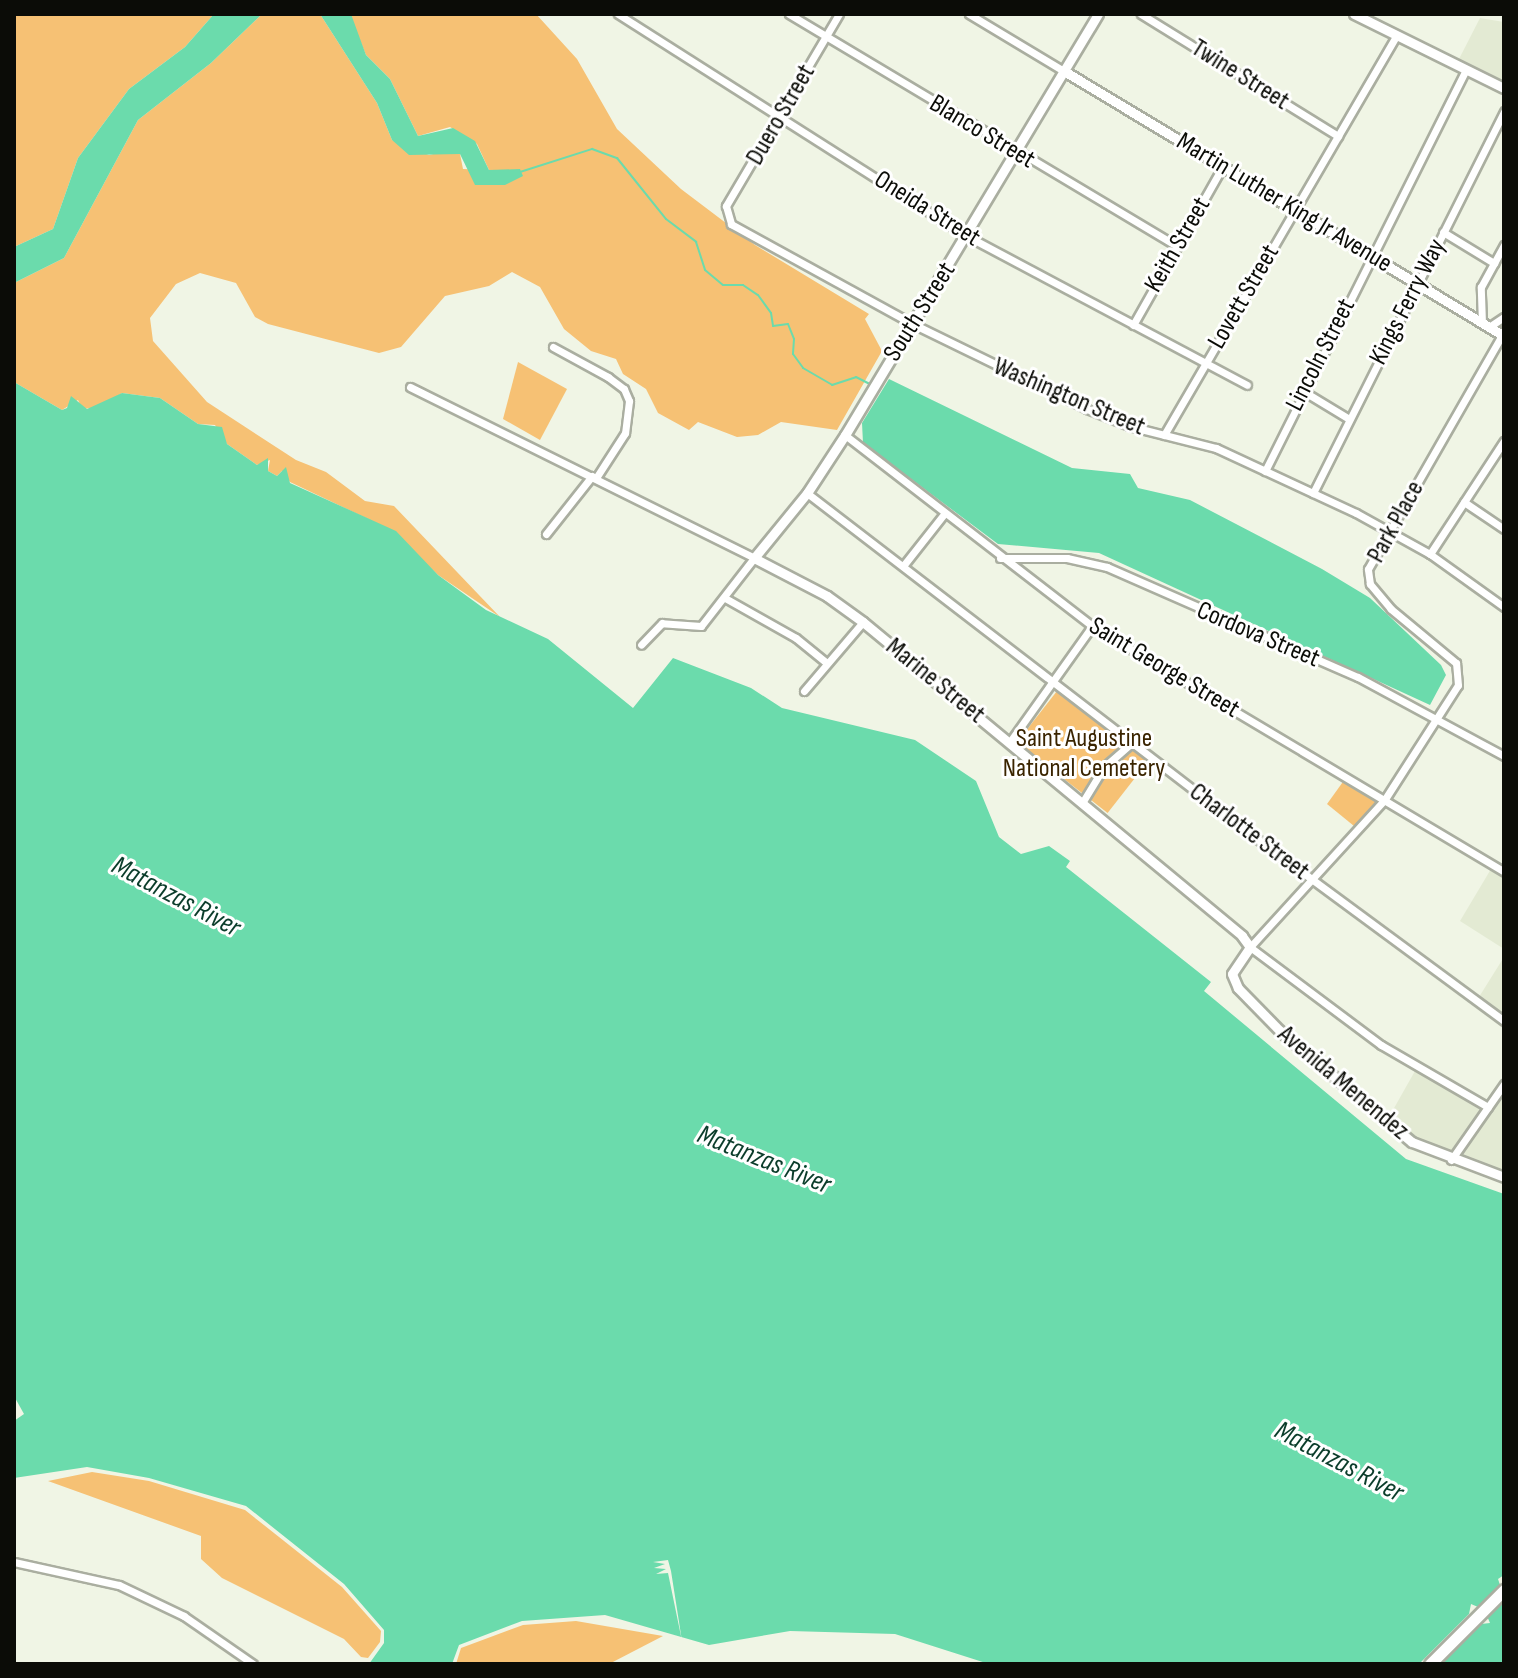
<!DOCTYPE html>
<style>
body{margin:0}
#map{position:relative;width:1518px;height:1678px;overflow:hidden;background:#f0f5e5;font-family:"Sofia Sans Condensed",sans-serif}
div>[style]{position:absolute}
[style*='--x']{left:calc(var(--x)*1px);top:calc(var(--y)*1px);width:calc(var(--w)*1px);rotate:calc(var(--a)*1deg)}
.built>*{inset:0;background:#e3ead3}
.green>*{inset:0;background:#f6c174;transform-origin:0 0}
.water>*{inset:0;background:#6bdbac}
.pier>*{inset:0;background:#f0f5e5}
.stream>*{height:2px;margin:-1px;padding:0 1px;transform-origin:1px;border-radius:1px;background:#6bdbac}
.roads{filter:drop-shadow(2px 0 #aaaea0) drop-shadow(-2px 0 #aaaea0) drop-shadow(0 2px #aaaea0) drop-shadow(0 -2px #aaaea0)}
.minor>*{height:7px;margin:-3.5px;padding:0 3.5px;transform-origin:3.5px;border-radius:3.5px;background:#fff}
.tertiary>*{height:9px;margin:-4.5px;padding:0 4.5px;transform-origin:4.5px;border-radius:4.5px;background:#fff}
.primary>*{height:11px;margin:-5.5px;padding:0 5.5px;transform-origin:5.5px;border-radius:5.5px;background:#fff}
span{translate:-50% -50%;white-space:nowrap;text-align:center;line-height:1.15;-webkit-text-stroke:6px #fff;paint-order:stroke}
.street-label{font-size:26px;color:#0b0c07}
.park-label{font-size:26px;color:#3a2400}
.water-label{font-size:28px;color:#0b3d2b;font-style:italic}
.frame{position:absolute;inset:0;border:16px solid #0b0c07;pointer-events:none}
</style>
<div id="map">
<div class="built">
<div style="clip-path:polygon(1480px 18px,1504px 22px,1504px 83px,1458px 61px)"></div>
<div style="clip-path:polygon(1491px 869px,1504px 877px,1504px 949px,1460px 921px)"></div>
<div style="clip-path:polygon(1504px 957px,1504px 1016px,1479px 997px)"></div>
<div style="clip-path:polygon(1415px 1071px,1482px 1108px,1449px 1154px,1419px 1142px,1389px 1117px)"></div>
<div style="clip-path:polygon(1504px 1093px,1504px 1172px,1458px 1157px,1491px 1113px)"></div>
</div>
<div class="green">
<div style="clip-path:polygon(14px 14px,214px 14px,185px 47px,129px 89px,78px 158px,53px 229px,14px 247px)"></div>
<div style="clip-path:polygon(262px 14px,320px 14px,377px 103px,392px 140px,429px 155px,451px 150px,460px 154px,463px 169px,489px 170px,477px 144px,450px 127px,418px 136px,390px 79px,366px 55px,350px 16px,536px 14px,577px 59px,617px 129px,681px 189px,755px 245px,869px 314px,865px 319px,882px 351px,837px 430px,781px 422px,758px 435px,737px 437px,698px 422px,689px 430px,658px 413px,646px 389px,623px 374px,616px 359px,591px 351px,564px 329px,540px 287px,512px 272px,489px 286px,445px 296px,401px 347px,379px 353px,268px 324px,255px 317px,236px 283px,200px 273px,176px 284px,150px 318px,153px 341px,207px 402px,296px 460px,326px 472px,365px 501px,394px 506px,500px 617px,438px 575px,389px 529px,290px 482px,282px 471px,277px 476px,268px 471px,270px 460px,257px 465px,227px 444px,215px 425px,198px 424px,160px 398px,122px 393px,100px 407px,82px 409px,78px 400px,62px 410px,14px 382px,14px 283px,64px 258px,138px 120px,211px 63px)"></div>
<div style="clip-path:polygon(518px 362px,567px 389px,540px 440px,503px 419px)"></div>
<div style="left:1057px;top:691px;width:115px;height:65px;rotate:38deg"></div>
<div style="clip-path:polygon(1345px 779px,1379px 800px,1354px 826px,1327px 804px)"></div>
<div style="clip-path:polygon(92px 1472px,149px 1481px,245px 1510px,342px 1587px,381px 1631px,380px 1642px,368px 1658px,361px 1657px,344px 1639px,222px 1578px,201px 1559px,201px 1536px,48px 1481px)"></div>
<div style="clip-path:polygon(576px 1621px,663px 1636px,609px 1664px,456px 1664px,461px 1648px,523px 1625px)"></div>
</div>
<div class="water">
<div style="clip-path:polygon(214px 14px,262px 14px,211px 63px,138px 120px,64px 258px,14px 283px,14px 247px,53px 229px,78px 158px,129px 89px,185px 47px)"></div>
<div style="clip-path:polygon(320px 14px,351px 14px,366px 55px,390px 79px,418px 136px,453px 128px,475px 141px,489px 170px,520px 169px,523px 176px,505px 185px,475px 185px,460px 154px,409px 155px,392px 140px,377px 103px)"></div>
<div style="clip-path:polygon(889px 379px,1072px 468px,1130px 474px,1138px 488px,1190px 500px,1322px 569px,1370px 598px,1441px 665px,1446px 675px,1430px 705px,1099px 553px,998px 544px,863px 443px,862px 423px)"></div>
<div style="clip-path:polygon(14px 382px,62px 410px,67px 408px,71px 396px,87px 409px,122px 393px,160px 398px,198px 424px,222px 427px,227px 444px,257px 465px,268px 458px,268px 471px,277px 476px,286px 467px,290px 483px,396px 531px,438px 575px,486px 610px,548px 639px,633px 708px,673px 658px,751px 688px,782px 708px,915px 740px,976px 781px,999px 837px,1021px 854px,1049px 846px,1070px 861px,1066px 867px,1211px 982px,1204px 991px,1406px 1159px,1504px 1194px,1504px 1664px,989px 1664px,895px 1634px,790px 1631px,709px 1645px,605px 1615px,522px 1621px,459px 1645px,452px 1664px,369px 1664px,384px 1643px,384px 1630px,344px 1584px,246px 1506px,149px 1478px,87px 1467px,14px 1478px,14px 1421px,24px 1414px,14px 1396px)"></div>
</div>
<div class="pier">
<div style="clip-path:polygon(668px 1560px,671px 1571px,682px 1641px,668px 1573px,656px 1574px,666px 1569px,654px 1568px,665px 1564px,653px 1562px)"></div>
<div style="clip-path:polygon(1504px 1575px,1504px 1600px,1487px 1616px,1490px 1623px,1481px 1624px,1440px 1664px,1419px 1664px,1469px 1614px,1471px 1604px,1478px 1607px,1500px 1585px,1498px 1579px)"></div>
</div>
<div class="stream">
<div style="--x:520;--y:172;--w:76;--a:-17.7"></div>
<div style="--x:592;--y:149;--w:27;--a:20"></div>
<div style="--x:617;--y:158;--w:78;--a:51.2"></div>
<div style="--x:666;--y:219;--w:38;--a:37"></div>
<div style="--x:696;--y:242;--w:29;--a:72"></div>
<div style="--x:705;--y:270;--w:23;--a:40"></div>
<div style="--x:723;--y:285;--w:20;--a:0"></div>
<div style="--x:743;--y:285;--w:18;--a:34"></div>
<div style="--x:758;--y:295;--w:22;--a:54"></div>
<div style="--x:771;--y:313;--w:13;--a:81"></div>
<div style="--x:773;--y:326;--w:15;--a:-8"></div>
<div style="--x:788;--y:324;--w:16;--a:68"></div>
<div style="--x:794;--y:339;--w:15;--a:94"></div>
<div style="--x:793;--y:354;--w:17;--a:54"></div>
<div style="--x:803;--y:368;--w:34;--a:30"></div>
<div style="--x:832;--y:385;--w:25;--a:-18"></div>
<div style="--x:856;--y:377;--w:16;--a:27"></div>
</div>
<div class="roads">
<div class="minor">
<div style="--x:618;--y:14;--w:414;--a:32.5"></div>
<div style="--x:967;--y:236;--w:317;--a:28"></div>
<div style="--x:789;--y:14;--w:452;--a:30.9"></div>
<div style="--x:839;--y:14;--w:223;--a:120.5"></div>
<div style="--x:726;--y:206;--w:19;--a:74"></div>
<div style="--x:731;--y:224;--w:208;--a:28.8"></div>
<div style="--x:913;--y:324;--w:194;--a:26"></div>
<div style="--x:1087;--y:409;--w:45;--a:22"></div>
<div style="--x:1129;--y:426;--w:90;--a:14.2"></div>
<div style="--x:1216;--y:448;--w:154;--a:24.9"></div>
<div style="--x:1356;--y:513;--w:85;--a:29"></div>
<div style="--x:1430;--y:554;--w:91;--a:35.6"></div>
<div style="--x:969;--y:14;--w:111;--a:31"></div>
<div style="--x:1141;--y:14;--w:232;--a:31.8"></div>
<div style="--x:1443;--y:232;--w:60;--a:31.3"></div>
<div style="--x:1482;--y:323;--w:36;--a:-92"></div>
<div style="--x:1481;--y:287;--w:48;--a:-61.3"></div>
<div style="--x:1133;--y:325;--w:183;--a:-60.5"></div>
<div style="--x:1489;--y:327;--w:18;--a:-34"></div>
<div style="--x:553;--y:347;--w:63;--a:28.6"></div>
<div style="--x:608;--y:377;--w:20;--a:37"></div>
<div style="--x:624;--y:389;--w:13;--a:67"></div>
<div style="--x:629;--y:401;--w:32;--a:97"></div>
<div style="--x:625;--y:433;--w:54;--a:122.8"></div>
<div style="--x:410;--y:387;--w:384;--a:26.4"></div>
<div style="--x:754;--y:558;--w:86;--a:127.9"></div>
<div style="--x:701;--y:626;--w:39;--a:-176"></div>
<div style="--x:662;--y:623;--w:30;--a:134"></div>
<div style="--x:1303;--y:391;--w:54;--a:31.3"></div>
<div style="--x:845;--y:435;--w:312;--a:37.7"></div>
<div style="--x:1092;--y:626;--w:480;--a:30.8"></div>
<div style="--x:1164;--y:435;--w:463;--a:-59.8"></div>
<div style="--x:1265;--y:471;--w:449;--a:-63.4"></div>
<div style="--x:807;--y:493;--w:571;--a:37.53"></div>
<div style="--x:1260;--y:841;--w:303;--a:36.4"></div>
<div style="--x:1313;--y:493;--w:427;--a:-63.4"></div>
<div style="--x:1464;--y:502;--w:48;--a:34"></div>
<div style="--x:546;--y:534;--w:74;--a:-51.6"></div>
<div style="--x:1430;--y:554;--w:135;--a:-56.8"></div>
<div style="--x:1000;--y:558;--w:67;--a:0"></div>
<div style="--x:1067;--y:558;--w:41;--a:12.7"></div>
<div style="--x:1107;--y:567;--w:274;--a:23.7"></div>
<div style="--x:1358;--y:677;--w:166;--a:28.4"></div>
<div style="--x:903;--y:566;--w:66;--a:-51.7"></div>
<div style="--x:725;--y:598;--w:81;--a:29.4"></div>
<div style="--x:796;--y:638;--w:40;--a:39"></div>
<div style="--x:804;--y:691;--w:91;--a:-49.5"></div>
<div style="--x:1009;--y:743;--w:143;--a:-54.6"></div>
<div style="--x:1082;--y:803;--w:42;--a:-58.6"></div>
<div style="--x:1104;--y:767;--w:37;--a:-41"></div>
<div style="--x:1488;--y:1107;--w:124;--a:-149.9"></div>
<div style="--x:1381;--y:1045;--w:164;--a:-143.2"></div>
<div style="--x:1250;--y:947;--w:200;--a:-47.6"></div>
<div style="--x:1385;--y:799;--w:135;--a:-57.4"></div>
<div style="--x:1458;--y:685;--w:22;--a:-95"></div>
<div style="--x:1456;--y:663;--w:85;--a:-140.3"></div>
<div style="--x:1391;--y:609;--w:33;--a:-130"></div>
<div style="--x:1370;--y:584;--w:15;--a:-98"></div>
<div style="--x:1368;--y:569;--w:270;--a:-60.2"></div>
<div style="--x:1451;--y:1160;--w:93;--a:-55.1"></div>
<div style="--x:14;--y:1562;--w:107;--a:12.4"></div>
<div style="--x:119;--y:1585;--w:72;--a:25.5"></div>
<div style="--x:184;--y:1616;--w:84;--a:34.8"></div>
</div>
<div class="tertiary">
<div style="--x:1098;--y:14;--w:491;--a:121"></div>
<div style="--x:845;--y:435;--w:69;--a:123.2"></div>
<div style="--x:807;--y:493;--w:84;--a:129.2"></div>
<div style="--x:754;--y:558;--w:82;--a:27.5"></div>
<div style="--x:827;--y:596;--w:44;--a:35.8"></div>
<div style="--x:863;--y:622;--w:492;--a:39.6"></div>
<div style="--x:1242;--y:936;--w:14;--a:54"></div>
<div style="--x:1250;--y:947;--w:32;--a:124"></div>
<div style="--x:1232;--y:974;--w:15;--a:67"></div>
<div style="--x:1238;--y:988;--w:60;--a:45.7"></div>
<div style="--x:1280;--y:1031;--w:172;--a:40.1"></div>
<div style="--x:1412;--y:1142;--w:98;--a:20.8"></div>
<div style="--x:1354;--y:14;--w:167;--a:26.3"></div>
<div style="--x:1064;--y:71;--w:514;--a:31.06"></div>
</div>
<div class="primary">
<div style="--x:1430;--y:1664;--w:105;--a:-45"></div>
</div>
</div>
<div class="street-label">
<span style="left:1240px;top:75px;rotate:32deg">Twine Street</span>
<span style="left:781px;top:115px;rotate:-60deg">Duero Street</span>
<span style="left:982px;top:132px;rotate:31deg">Blanco Street</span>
<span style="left:1284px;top:203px;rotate:31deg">Martin Luther King Jr Avenue</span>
<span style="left:927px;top:209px;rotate:32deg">Oneida Street</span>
<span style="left:1178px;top:245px;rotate:-60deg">Keith Street</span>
<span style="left:1244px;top:297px;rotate:-60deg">Lovett Street</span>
<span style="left:1408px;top:302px;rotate:-63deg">Kings Ferry Way</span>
<span style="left:920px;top:312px;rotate:-58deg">South Street</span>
<span style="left:1321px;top:355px;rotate:-63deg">Lincoln Street</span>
<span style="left:1069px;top:397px;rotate:23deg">Washington Street</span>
<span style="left:1396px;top:522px;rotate:-61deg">Park Place</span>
<span style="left:1258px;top:635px;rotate:23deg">Cordova Street</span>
<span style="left:1164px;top:668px;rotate:31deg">Saint George Street</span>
<span style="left:935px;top:681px;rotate:39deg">Marine Street</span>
<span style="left:1249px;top:832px;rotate:37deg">Charlotte Street</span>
<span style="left:1343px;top:1083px;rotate:40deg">Avenida Menendez</span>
</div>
<div class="park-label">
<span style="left:1084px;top:754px">Saint Augustine<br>National Cemetery</span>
</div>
<div class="water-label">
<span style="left:176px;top:897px;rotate:28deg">Matanzas River</span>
<span style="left:764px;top:1160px;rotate:22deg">Matanzas River</span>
<span style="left:1339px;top:1462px;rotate:28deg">Matanzas River</span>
</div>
<div class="frame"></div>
</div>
